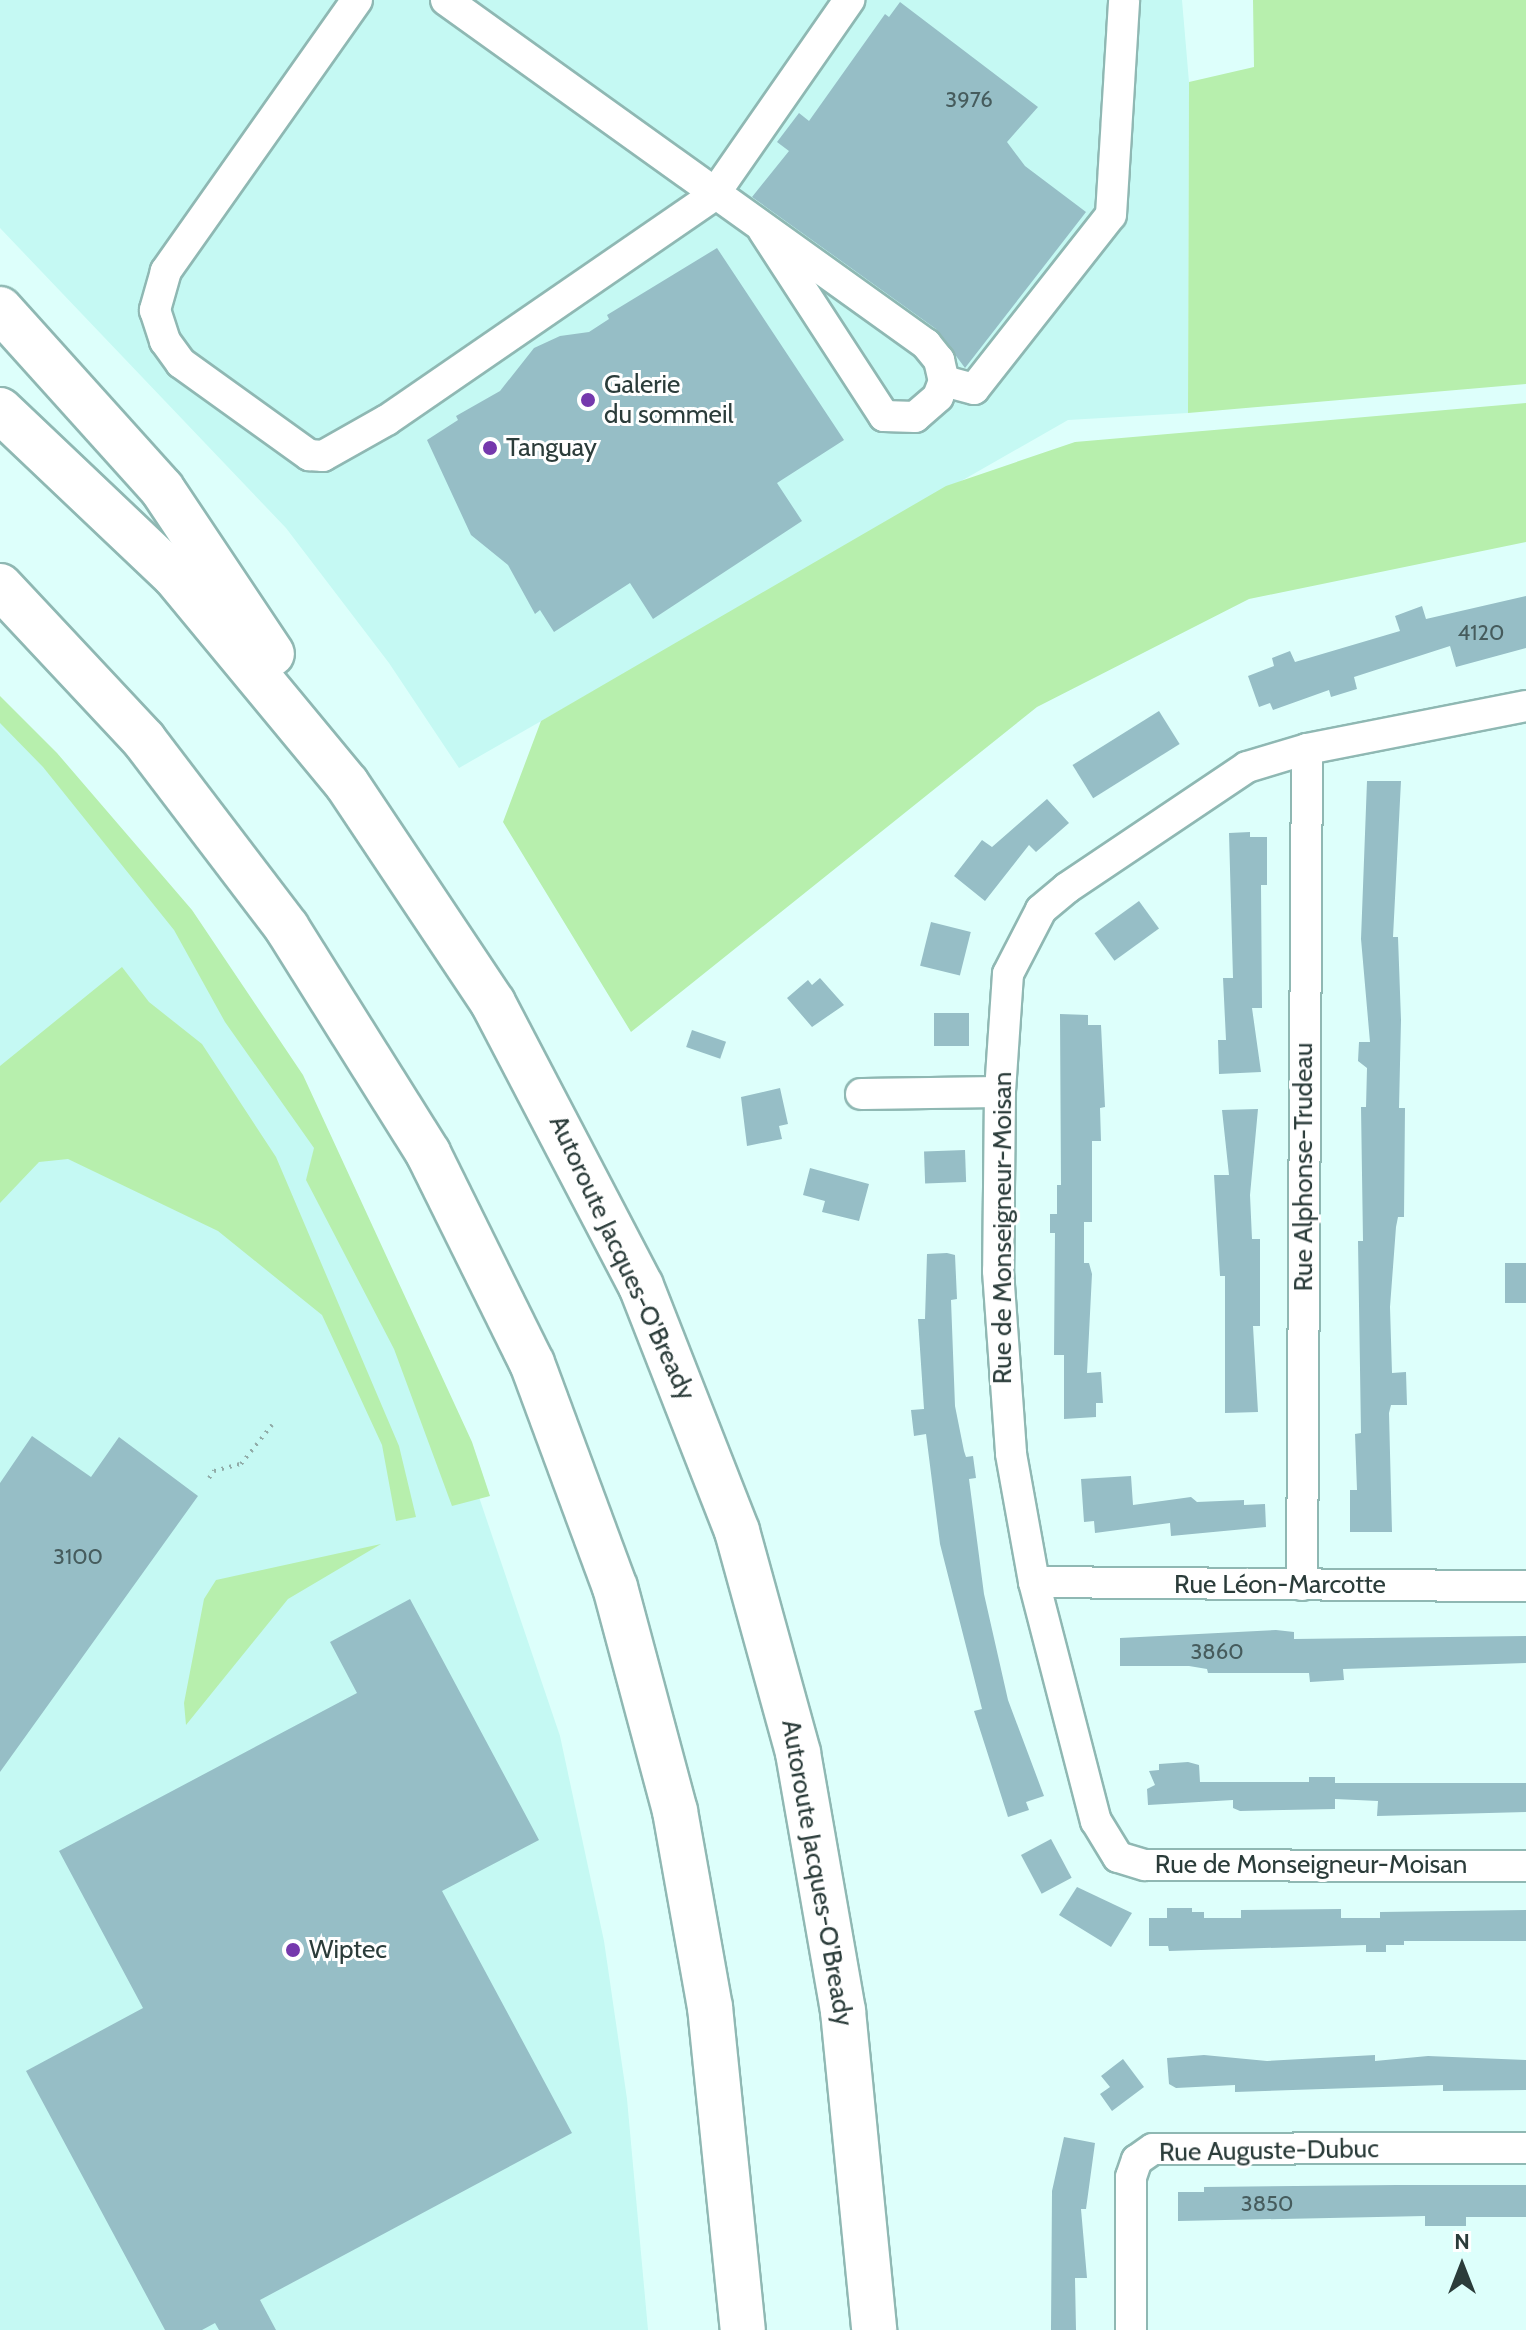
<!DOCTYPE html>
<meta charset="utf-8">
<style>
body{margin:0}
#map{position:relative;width:1526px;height:2330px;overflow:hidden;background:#ddfffb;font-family:Cabin,sans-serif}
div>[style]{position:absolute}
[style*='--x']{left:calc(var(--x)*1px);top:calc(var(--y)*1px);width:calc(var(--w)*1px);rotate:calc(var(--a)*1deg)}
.built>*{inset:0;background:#c5f9f3}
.green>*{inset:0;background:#b7efad}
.building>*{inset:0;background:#96bec6;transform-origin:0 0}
.path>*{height:4px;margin-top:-2px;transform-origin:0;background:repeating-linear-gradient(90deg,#91aca8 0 2px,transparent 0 8px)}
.roads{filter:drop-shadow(2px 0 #8fb8b3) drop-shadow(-2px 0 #8fb8b3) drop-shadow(0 2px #8fb8b3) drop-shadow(0 -2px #8fb8b3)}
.minor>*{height:30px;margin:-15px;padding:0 15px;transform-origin:15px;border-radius:15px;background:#fff}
.highway>*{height:44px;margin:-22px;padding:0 22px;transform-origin:22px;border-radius:22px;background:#fff}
.dots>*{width:22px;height:22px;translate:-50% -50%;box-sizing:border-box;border:4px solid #fff;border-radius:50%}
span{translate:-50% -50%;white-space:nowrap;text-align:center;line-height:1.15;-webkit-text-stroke:6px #fff;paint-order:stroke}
.number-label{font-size:22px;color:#465c5d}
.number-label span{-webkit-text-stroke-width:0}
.poi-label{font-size:26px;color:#2b3c3a}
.left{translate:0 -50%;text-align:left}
.street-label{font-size:26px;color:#2b3c3a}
.north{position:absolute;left:1422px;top:2226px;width:80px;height:80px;-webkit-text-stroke:6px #fff;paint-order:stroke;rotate:0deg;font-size:22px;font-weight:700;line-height:32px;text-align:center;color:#2b3c3a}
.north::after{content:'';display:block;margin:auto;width:28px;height:36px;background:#2b3c3a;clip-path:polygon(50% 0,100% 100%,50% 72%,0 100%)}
</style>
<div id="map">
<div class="built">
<div style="clip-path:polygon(0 0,1182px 0,1189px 82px,1188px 413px,1068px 420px,459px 768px,389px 663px,286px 528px,0 228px)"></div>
<div style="clip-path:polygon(0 708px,106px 814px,322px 1142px,461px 1444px,560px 1736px,604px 1941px,627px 2099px,648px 2330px,0 2330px)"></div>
</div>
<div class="green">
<div style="clip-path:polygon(1253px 0,1526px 0,1526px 384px,1188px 413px,1189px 82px,1254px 67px)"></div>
<div style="clip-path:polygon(1526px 403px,1526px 542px,1249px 599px,1037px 707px,631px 1032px,503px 822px,541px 721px,946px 486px,1075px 442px)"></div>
<div style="clip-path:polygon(0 696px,57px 753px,192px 910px,303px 1075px,472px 1442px,490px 1496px,452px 1506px,394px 1349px,306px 1180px,314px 1148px,225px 1022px,174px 930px,43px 767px,0 723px)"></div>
<div style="clip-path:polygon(122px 967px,149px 1002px,202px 1044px,276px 1157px,399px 1446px,416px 1517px,396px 1521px,382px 1445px,322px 1315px,218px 1231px,68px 1159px,39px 1162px,0 1203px,0 1066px)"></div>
<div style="clip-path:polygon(381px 1544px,288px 1599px,186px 1725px,184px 1703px,204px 1599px,216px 1580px)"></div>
</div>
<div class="building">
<div style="clip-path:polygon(900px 2px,1038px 107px,1007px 142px,1025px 166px,1086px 212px,965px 368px,936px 329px,752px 197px,789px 151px,777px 142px,799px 113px,809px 121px,885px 14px,889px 17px)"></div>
<div style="clip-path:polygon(717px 248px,844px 440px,777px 483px,802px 521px,653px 619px,630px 583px,554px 632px,540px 610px,535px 614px,508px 565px,471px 535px,427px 440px,458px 420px,456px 416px,500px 391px,534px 348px,560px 336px,589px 332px,609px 319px,607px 315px)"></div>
<div style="clip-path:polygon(1526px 596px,1526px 648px,1456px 667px,1450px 646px,1354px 677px,1357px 689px,1331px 697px,1329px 690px,1273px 710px,1270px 703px,1259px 707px,1248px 676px,1274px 666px,1272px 658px,1290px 651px,1295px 662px,1400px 631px,1395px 616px,1422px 606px,1426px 619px)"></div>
<div style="left:1159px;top:711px;width:39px;height:102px;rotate:58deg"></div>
<div style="clip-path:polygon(1367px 781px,1401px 781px,1393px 937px,1398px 937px,1401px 1020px,1399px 1108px,1405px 1108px,1404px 1217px,1398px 1217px,1396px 1227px,1390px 1307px,1392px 1373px,1406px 1372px,1407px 1405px,1391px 1405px,1389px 1413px,1392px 1532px,1350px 1532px,1350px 1490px,1357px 1490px,1355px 1434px,1361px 1433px,1358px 1241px,1363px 1241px,1361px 1107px,1366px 1107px,1367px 1068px,1358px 1061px,1359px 1042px,1370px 1042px,1361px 939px)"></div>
<div style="clip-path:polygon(1047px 799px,1069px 823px,1036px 852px,1029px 845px,985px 901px,954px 876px,982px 840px,992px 847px)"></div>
<div style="clip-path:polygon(1250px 832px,1250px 837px,1267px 837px,1267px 885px,1261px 885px,1262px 1008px,1252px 1008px,1261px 1072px,1219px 1074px,1218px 1040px,1226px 1040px,1223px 978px,1233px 978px,1229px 833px)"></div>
<div style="left:1139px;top:901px;width:34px;height:55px;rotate:54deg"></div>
<div style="left:931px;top:922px;width:41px;height:45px;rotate:14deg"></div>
<div style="clip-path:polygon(820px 978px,844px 1005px,812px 1027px,787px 998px,808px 980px,812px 985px)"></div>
<div style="left:934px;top:1013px;width:35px;height:33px"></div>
<div style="clip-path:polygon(1060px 1014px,1088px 1015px,1088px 1025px,1101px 1025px,1105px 1107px,1100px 1108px,1101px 1141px,1092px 1141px,1092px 1222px,1084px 1222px,1084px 1263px,1089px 1263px,1092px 1274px,1087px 1373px,1101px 1372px,1103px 1403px,1096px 1403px,1096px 1417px,1064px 1419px,1064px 1355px,1054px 1355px,1055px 1233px,1050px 1233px,1050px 1214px,1057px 1214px,1057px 1185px,1061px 1185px)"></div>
<div style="left:692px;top:1030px;width:36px;height:18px;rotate:19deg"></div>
<div style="clip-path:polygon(780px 1088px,788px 1124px,779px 1126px,782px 1139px,747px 1146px,741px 1097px)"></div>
<div style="clip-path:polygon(1258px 1109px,1250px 1195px,1252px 1239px,1260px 1239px,1260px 1326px,1253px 1326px,1258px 1412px,1225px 1413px,1225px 1276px,1220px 1276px,1214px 1175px,1229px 1175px,1222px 1110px)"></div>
<div style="left:965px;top:1150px;width:32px;height:41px;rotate:88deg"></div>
<div style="clip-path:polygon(810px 1168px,869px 1184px,859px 1221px,822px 1212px,825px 1201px,803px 1195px)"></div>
<div style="clip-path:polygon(947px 1253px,955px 1255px,957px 1299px,951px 1300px,955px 1406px,964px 1451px,966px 1457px,973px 1456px,976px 1478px,969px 1479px,984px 1594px,1008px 1700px,1044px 1796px,1026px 1802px,1029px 1810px,1008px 1817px,974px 1711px,982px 1709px,940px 1544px,926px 1434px,914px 1436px,911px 1410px,924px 1409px,918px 1319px,925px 1319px,927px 1254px)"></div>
<div style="left:1526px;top:1263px;width:40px;height:21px;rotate:90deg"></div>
<div style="clip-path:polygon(32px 1436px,91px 1477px,119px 1437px,198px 1496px,0 1772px,0 1483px)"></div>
<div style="clip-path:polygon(1131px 1476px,1133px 1505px,1191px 1497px,1197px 1502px,1244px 1500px,1244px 1505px,1265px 1504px,1266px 1527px,1171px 1536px,1170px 1523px,1095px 1533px,1094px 1521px,1084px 1522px,1081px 1479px)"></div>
<div style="clip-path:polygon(410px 1599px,539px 1840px,442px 1891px,572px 2133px,260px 2300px,276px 2330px,219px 2330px,215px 2323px,202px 2330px,165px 2330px,26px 2071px,143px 2008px,59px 1851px,357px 1693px,330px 1642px)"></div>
<div style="clip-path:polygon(1276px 1630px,1294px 1632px,1294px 1639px,1526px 1636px,1526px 1663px,1343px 1669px,1344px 1680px,1310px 1682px,1309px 1673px,1208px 1673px,1207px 1669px,1189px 1666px,1120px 1666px,1120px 1638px)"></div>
<div style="clip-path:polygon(1188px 1762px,1199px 1765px,1200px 1782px,1309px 1782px,1309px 1777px,1335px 1777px,1335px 1783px,1526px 1783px,1526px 1812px,1377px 1816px,1378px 1801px,1335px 1799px,1335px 1809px,1240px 1811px,1233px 1808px,1233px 1800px,1148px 1805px,1147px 1789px,1155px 1785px,1149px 1771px,1159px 1770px,1159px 1764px)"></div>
<div style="left:1051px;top:1839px;width:44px;height:34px;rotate:62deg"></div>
<div style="clip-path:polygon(1077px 1887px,1132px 1913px,1111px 1947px,1059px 1915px)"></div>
<div style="clip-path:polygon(1167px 1908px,1192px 1908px,1192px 1912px,1204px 1912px,1204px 1918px,1241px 1918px,1241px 1910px,1341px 1909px,1341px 1918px,1380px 1918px,1380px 1912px,1526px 1910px,1526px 1941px,1404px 1941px,1404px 1945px,1386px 1945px,1386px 1952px,1366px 1952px,1366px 1945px,1169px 1951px,1168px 1946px,1149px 1946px,1149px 1918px,1167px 1918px)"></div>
<div style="clip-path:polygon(1204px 2055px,1267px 2061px,1375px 2055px,1375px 2061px,1428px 2056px,1526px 2060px,1526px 2090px,1443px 2091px,1443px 2085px,1235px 2092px,1235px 2085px,1176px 2088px,1169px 2084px,1167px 2058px)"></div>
<div style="clip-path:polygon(1123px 2059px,1144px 2087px,1112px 2111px,1100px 2094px,1110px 2087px,1101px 2076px)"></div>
<div style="clip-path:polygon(1064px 2137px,1095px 2143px,1086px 2209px,1081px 2209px,1087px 2278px,1075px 2278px,1076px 2330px,1051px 2330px,1052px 2191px)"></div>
<div style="clip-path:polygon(1397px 2185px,1526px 2185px,1526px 2217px,1466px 2217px,1466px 2226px,1425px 2226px,1425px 2216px,1178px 2221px,1178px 2192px,1204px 2192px,1204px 2187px)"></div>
</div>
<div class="path">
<div style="--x:209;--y:1478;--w:9;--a:-54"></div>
<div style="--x:214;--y:1471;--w:28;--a:-15"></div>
<div style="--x:241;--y:1464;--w:50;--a:-51.5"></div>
</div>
<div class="roads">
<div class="minor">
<div style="--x:357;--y:0;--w:332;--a:125.2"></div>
<div style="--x:166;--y:271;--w:41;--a:105.8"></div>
<div style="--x:155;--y:310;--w:33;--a:72"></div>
<div style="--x:165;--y:341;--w:27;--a:54"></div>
<div style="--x:181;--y:363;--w:158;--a:35.7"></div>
<div style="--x:309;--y:455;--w:14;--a:4"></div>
<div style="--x:323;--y:456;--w:73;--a:-29.4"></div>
<div style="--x:387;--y:420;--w:396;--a:-34.5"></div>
<div style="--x:713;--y:196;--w:239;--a:-55.2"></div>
<div style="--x:446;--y:0;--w:591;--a:35.63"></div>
<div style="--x:926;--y:344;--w:21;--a:51"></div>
<div style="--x:939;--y:360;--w:22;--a:77"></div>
<div style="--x:944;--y:381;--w:17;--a:111"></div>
<div style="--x:938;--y:397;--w:30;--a:139"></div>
<div style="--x:915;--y:417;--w:31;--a:-178"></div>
<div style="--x:884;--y:416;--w:222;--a:-123"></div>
<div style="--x:944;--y:381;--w:31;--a:15"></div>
<div style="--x:974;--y:389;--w:221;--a:-51.8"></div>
<div style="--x:1111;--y:215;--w:215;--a:-86.5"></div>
<div style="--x:1526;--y:706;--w:223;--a:168.9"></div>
<div style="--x:1307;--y:749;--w:63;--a:163.3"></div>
<div style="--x:1247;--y:767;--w:217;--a:146.1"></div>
<div style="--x:1067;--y:888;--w:34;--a:140"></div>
<div style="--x:1041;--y:910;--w:72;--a:117.3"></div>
<div style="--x:1008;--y:974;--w:118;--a:93.9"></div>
<div style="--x:1000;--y:1092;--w:179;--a:90.6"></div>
<div style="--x:998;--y:1271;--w:183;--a:85.9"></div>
<div style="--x:1011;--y:1454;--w:130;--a:79.8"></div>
<div style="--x:1034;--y:1582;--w:247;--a:75.5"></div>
<div style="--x:1096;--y:1821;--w:42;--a:58.6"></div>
<div style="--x:1118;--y:1857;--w:28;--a:17"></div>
<div style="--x:1145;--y:1865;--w:381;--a:0.2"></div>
<div style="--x:861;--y:1094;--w:139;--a:-0.8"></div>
<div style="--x:1034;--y:1582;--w:492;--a:0.5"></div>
<div style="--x:1302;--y:1585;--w:836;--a:-89.66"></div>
<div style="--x:1131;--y:2330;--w:153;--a:-90"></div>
<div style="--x:1131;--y:2177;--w:18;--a:-71"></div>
<div style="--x:1137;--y:2160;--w:19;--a:-35"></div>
<div style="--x:1153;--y:2149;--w:373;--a:-0.2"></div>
</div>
<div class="highway">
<div style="--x:0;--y:309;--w:242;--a:48"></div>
<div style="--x:162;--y:489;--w:198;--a:56.3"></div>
<div style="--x:0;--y:410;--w:240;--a:43.5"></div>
<div style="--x:174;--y:575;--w:271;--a:50.4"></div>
<div style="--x:347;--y:784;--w:263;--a:56.3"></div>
<div style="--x:493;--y:1003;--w:319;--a:62.4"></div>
<div style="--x:641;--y:1286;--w:263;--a:68.6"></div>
<div style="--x:737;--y:1531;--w:230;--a:74.6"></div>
<div style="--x:798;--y:1753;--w:262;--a:80.1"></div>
<div style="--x:843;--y:2011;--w:321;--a:84.4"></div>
<div style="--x:0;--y:586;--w:211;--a:46.9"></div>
<div style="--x:144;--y:740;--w:236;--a:52.7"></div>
<div style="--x:287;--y:928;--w:266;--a:57.9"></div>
<div style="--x:428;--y:1153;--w:234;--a:63.7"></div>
<div style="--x:532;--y:1363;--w:239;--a:69.7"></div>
<div style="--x:615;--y:1587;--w:232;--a:75"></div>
<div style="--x:675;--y:1811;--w:199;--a:79.9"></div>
<div style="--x:710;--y:2007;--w:325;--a:84.2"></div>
</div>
</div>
<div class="dots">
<div style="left:588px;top:400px;background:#7538ad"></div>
<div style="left:490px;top:448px;background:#7538ad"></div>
<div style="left:293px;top:1950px;background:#7538ad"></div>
</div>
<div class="number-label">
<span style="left:969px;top:100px">3976</span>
<span style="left:1481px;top:633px">4120</span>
<span style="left:78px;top:1557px">3100</span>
<span style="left:1217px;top:1652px">3860</span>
<span style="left:1267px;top:2204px">3850</span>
</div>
<div class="poi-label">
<span class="left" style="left:604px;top:400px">Galerie<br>du sommeil</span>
<span class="left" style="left:506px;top:448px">Tanguay</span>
<span class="left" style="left:309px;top:1950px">Wiptec</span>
</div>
<div class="street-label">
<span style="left:1304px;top:1167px;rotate:-90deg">Rue Alphonse-Trudeau</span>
<span style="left:1003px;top:1228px;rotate:-90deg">Rue de Monseigneur-Moisan</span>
<span style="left:622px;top:1258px;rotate:65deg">Autoroute Jacques-O'Bready</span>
<span style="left:1280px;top:1585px">Rue Léon-Marcotte</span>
<span style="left:1311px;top:1865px">Rue de Monseigneur-Moisan</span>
<span style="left:817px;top:1873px;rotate:80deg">Autoroute Jacques-O'Bready</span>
<span style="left:1269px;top:2151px;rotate:-1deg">Rue Auguste-Dubuc</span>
</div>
<div class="north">N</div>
</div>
